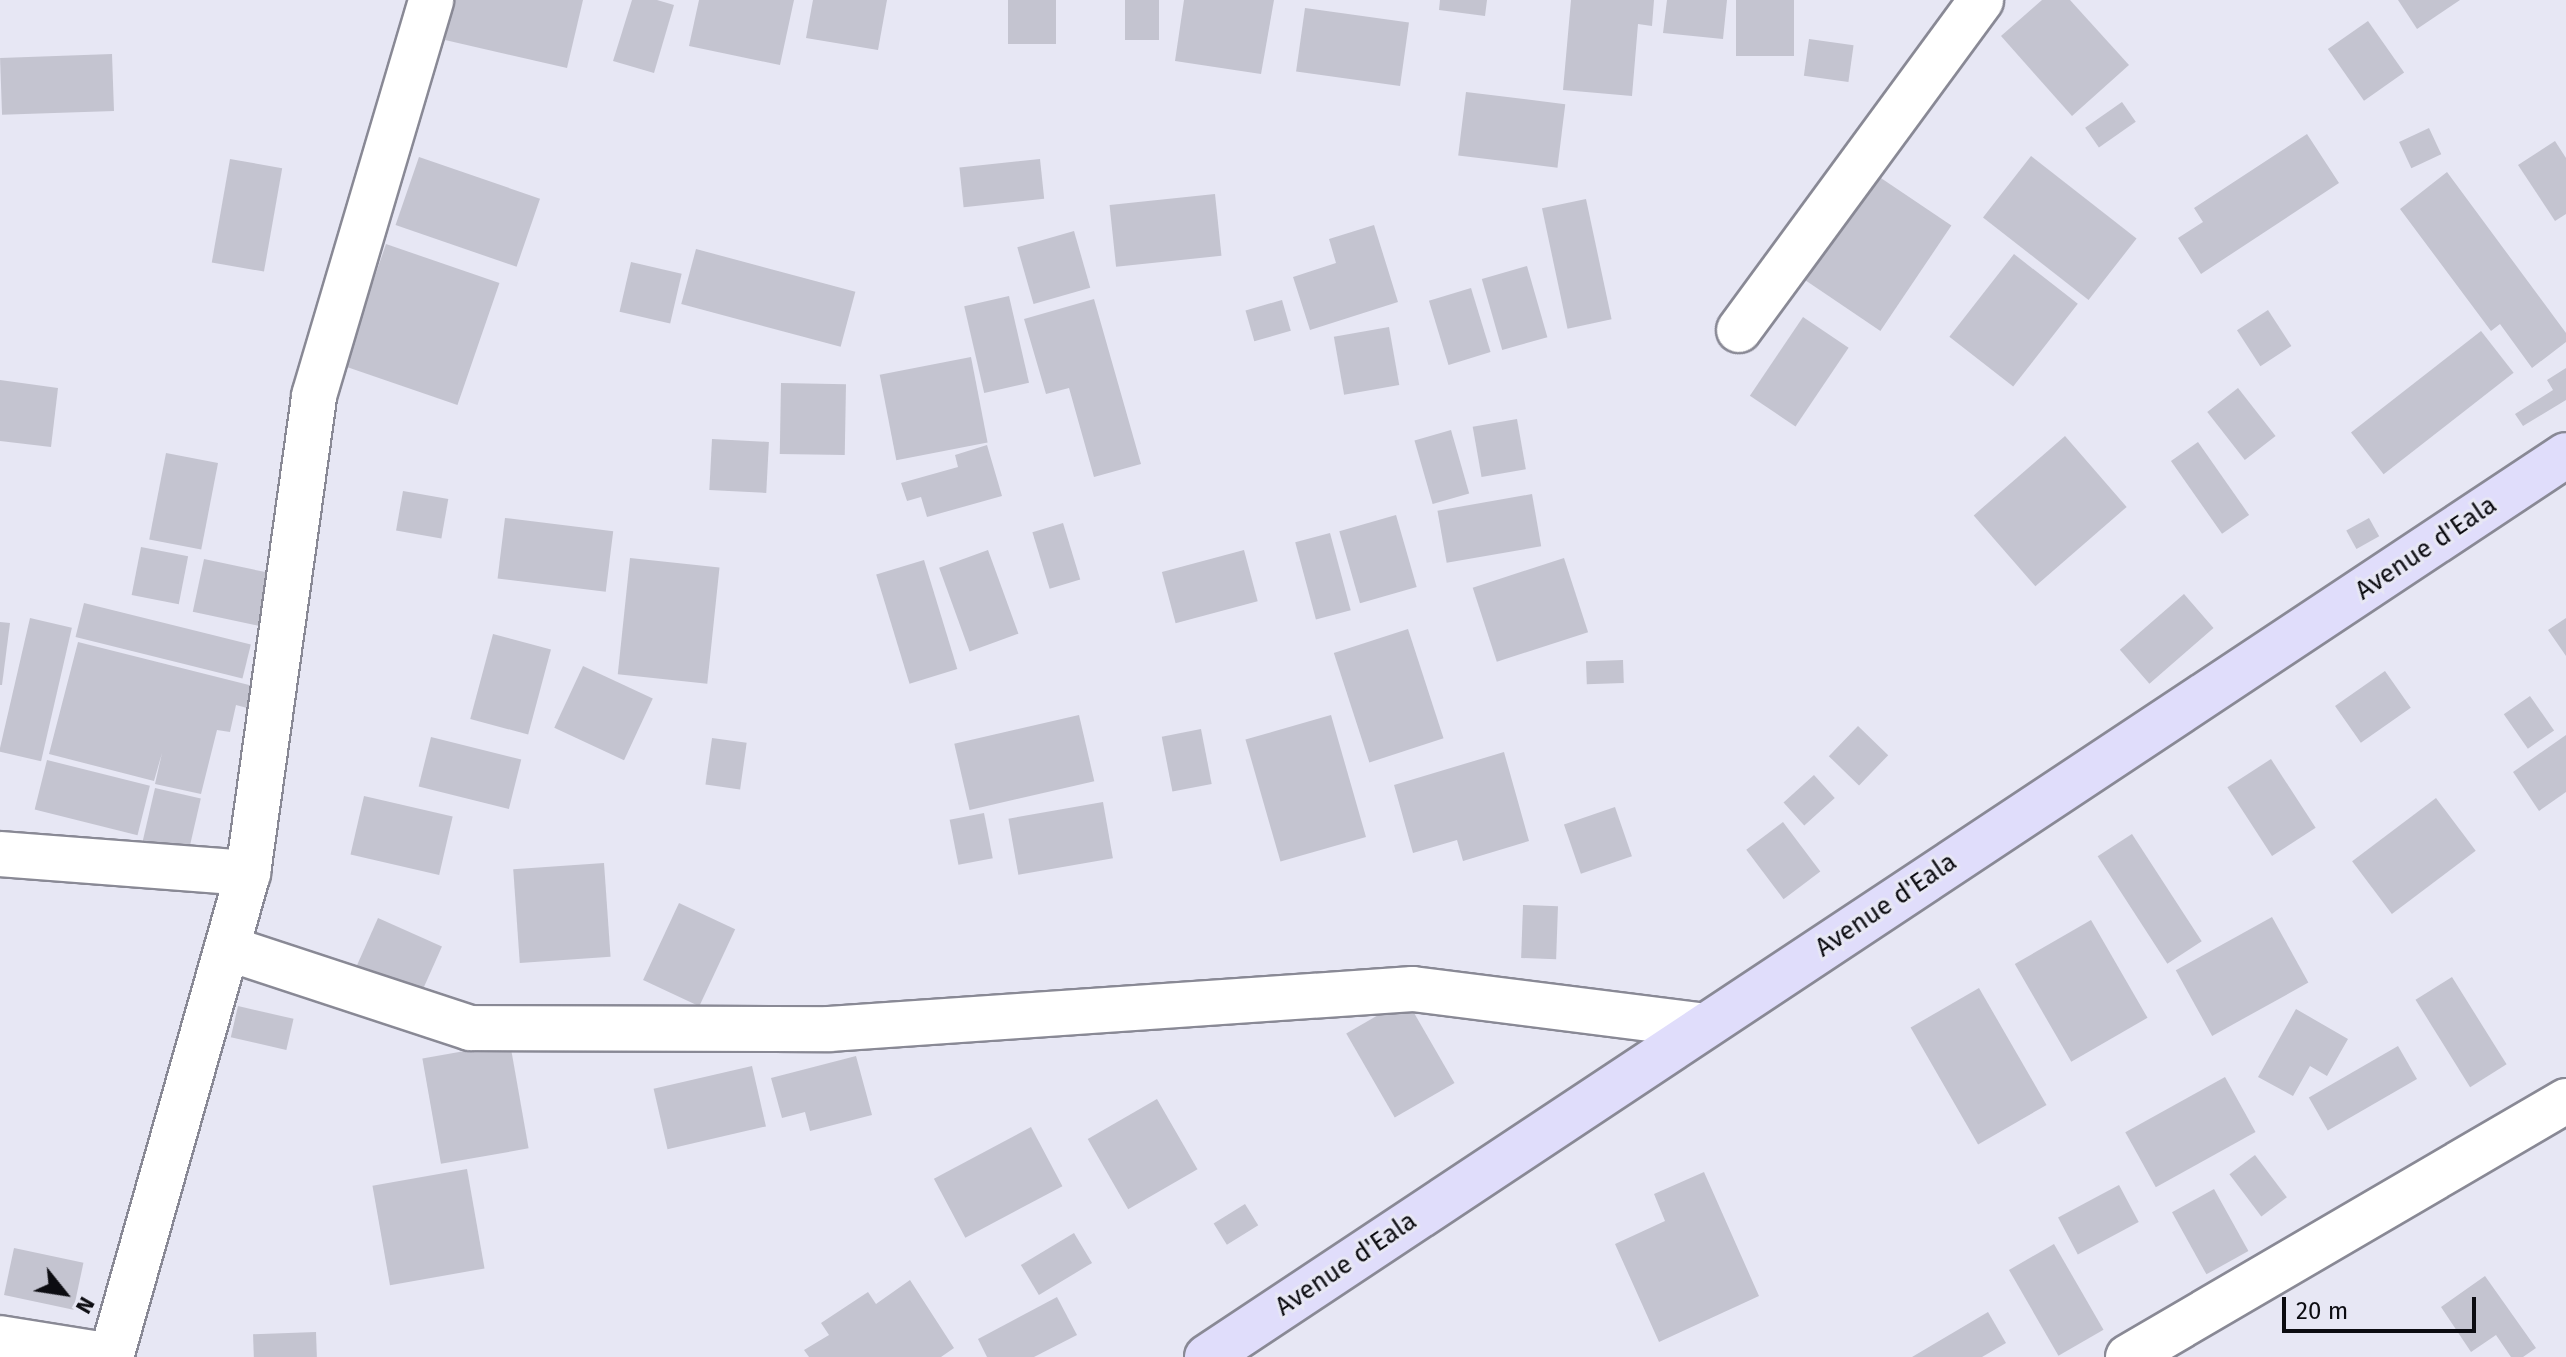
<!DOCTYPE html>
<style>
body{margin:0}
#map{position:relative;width:2566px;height:1357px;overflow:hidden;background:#e7e7f4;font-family:"Fira Sans",sans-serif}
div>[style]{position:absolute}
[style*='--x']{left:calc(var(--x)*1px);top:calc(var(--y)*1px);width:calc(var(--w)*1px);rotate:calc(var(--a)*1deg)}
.building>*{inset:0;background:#c4c4d0;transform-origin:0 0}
.roads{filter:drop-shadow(2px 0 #898995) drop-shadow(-2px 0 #898995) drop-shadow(0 2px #898995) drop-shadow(0 -2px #898995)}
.street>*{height:44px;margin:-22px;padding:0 22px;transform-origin:22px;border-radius:22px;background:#fff}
.secondary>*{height:44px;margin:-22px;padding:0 22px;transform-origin:22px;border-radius:22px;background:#e0ddfb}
span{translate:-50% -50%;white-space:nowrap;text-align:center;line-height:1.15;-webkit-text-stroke:6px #e7e7f4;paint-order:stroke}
.street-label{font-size:26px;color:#0c0c11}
.north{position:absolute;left:24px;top:1253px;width:80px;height:80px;-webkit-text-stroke:6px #e7e7f4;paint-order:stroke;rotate:120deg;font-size:22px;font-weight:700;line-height:32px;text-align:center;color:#0c0c11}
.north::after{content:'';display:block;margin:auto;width:28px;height:36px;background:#0c0c11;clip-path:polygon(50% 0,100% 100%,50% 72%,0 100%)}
.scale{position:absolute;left:2282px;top:1297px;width:194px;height:36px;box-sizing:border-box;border:4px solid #0c0c11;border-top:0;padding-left:10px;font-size:24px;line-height:28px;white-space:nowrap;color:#0c0c11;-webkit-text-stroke:6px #e7e7f4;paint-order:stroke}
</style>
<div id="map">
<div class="building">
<div style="clip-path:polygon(454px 0,583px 0,567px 68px,445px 40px)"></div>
<div style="clip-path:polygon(632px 0,657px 0,674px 5px,654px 73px,613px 61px)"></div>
<div style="clip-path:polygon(699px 0,794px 0,780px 65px,689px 46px)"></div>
<div style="clip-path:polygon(813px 0,887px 0,878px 50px,806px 38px)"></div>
<div style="left:1008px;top:0;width:48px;height:44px"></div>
<div style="left:1125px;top:0;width:34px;height:40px"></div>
<div style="clip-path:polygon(1184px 0,1274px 0,1261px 74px,1175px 61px)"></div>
<div style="clip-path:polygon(1440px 0,1487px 0,1485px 16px,1439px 10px)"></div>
<div style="clip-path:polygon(1571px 0,1654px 0,1652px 26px,1638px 24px,1632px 96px,1563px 90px)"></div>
<div style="clip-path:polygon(1667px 0,1727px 0,1723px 39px,1663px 33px)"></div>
<div style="left:1736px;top:0;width:58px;height:56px"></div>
<div style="clip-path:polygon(2042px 0,2070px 0,2129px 65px,2072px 116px,2001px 36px)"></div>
<div style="clip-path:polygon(2398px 0,2460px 0,2417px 29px)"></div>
<div style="left:1305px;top:8px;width:105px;height:64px;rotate:8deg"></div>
<div style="left:2368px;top:21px;width:63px;height:49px;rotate:55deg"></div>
<div style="left:1809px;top:39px;width:45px;height:37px;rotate:8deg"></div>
<div style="left:112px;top:54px;width:57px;height:112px;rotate:88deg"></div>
<div style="left:1466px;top:92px;width:100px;height:64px;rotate:7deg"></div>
<div style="left:2122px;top:102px;width:24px;height:45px;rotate:55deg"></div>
<div style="left:2429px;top:128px;width:29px;height:33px;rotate:65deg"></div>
<div style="clip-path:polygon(2307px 134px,2339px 183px,2201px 274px,2178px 238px,2203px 222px,2194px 208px)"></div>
<div style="clip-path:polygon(2555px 141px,2566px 158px,2566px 214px,2555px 221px,2518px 165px)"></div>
<div style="left:2031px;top:156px;width:134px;height:78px;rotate:38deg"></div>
<div style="left:419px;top:157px;width:128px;height:72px;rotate:19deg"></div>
<div style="left:230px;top:159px;width:53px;height:105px;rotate:10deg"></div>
<div style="left:1040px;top:159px;width:40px;height:81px;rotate:84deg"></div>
<div style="left:1866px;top:168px;width:103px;height:127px;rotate:34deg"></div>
<div style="clip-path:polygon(2447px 172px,2566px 333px,2566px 342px,2532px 368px,2500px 324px,2491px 331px,2400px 209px)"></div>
<div style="left:1215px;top:194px;width:62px;height:106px;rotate:84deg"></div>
<div style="left:1586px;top:199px;width:123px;height:45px;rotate:78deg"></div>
<div style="clip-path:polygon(1374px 225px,1398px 302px,1310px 330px,1293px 277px,1336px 263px,1329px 239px)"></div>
<div style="left:1074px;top:231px;width:59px;height:59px;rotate:74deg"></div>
<div style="left:386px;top:244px;width:120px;height:129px;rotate:19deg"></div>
<div style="left:696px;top:249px;width:165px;height:57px;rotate:15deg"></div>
<div style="left:2014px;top:254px;width:81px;height:105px;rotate:38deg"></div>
<div style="left:631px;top:262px;width:52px;height:51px;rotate:13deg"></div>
<div style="left:1527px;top:266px;width:74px;height:47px;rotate:74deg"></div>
<div style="left:1471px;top:288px;width:67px;height:44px;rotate:73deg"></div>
<div style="left:1009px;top:296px;width:89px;height:46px;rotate:77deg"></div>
<div style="clip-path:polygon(1094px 299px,1141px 464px,1094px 477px,1069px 388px,1046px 394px,1024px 319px)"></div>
<div style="left:1282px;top:300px;width:32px;height:38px;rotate:74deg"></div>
<div style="left:2268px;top:310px;width:43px;height:37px;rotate:57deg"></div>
<div style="left:1803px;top:317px;width:55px;height:95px;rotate:34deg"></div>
<div style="left:1389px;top:327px;width:59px;height:56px;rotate:80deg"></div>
<div style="left:2481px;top:331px;width:53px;height:165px;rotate:52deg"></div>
<div style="left:971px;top:357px;width:87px;height:93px;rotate:79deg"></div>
<div style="clip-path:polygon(2566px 368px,2566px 400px,2523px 426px,2515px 414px,2553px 390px,2547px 380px)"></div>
<div style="clip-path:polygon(0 380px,58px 388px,51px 447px,0 441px)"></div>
<div style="left:781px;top:383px;width:65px;height:71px;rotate:1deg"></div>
<div style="left:2238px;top:388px;width:61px;height:39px;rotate:52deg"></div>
<div style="left:1517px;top:419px;width:51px;height:45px;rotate:80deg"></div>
<div style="left:1451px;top:430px;width:66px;height:38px;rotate:74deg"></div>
<div style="left:2065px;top:436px;width:94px;height:121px;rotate:49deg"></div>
<div style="left:712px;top:439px;width:57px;height:51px;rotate:3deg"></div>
<div style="left:2198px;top:442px;width:89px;height:33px;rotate:55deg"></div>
<div style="clip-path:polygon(987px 445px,1002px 496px,927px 517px,921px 497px,907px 501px,901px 483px,958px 467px,955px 455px)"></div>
<div style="left:166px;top:453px;width:53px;height:88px;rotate:11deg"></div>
<div style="left:403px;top:491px;width:46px;height:40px;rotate:10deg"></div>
<div style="left:1532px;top:494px;width:53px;height:96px;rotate:80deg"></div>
<div style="left:1396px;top:515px;width:75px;height:59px;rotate:74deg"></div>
<div style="left:505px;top:518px;width:109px;height:61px;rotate:7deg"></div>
<div style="left:2369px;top:518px;width:21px;height:26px;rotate:61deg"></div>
<div style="left:1063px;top:523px;width:59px;height:32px;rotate:73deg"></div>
<div style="left:1330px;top:533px;width:80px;height:36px;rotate:75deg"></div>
<div style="left:141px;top:547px;width:48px;height:49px;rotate:11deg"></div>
<div style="left:988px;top:550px;width:89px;height:52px;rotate:70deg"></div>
<div style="left:1244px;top:550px;width:53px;height:85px;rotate:75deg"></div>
<div style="left:630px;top:558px;width:90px;height:117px;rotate:6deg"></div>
<div style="left:1564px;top:558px;width:78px;height:96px;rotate:72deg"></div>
<div style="left:204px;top:559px;width:69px;height:54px;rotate:12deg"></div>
<div style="left:924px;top:560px;width:114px;height:50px;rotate:73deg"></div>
<div style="left:2184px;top:594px;width:45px;height:85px;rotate:49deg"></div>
<div style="left:84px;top:603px;width:172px;height:35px;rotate:14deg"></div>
<div style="left:30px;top:618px;width:43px;height:137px;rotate:13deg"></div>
<div style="clip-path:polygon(2566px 618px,2566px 656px,2548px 630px)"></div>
<div style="clip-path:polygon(0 622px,10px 623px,2px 685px,0 685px)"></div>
<div style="left:1408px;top:629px;width:115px;height:78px;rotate:72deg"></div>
<div style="left:493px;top:634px;width:60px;height:88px;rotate:15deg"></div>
<div style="clip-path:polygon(78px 642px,257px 687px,251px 709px,236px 705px,230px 732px,217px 730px,201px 794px,155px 784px,162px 753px,154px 781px,49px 754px)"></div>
<div style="left:1623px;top:660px;width:23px;height:37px;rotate:88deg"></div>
<div style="left:583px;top:666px;width:77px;height:68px;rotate:25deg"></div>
<div style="left:2385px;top:671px;width:45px;height:61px;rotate:55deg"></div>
<div style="left:2530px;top:696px;width:42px;height:32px;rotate:55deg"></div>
<div style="left:1079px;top:715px;width:68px;height:128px;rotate:77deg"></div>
<div style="left:1331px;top:715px;width:127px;height:89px;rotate:74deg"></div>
<div style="left:1858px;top:726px;width:42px;height:42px;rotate:44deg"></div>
<div style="left:1201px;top:729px;width:56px;height:40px;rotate:79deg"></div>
<div style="clip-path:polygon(2566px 735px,2566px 792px,2539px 811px,2513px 772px)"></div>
<div style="left:431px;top:737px;width:93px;height:51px;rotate:14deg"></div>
<div style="left:712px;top:738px;width:35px;height:47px;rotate:8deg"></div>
<div style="clip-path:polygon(1504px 752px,1529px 841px,1463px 861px,1457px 840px,1413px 853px,1394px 785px)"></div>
<div style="left:2271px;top:759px;width:82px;height:52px;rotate:57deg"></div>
<div style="left:47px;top:760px;width:106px;height:51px;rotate:14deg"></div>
<div style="left:1814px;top:775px;width:31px;height:41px;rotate:48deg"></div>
<div style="left:155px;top:788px;width:47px;height:55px;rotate:13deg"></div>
<div style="left:364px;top:796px;width:91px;height:60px;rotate:13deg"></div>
<div style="left:2436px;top:798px;width:66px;height:105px;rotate:53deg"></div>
<div style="left:1103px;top:802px;width:57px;height:96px;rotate:80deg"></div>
<div style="left:1615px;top:807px;width:52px;height:54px;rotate:71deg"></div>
<div style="left:984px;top:813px;width:46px;height:35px;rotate:79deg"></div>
<div style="left:1783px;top:822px;width:62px;height:46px;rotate:53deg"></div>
<div style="left:2132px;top:834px;width:128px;height:41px;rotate:57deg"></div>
<div style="left:604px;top:863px;width:94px;height:91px;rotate:86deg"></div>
<div style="left:679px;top:903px;width:62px;height:85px;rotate:25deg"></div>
<div style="left:1523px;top:905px;width:35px;height:53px;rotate:2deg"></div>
<div style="left:2272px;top:917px;width:75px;height:110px;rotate:61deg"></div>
<div style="left:378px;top:918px;width:70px;height:53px;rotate:24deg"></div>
<div style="left:2091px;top:920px;width:113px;height:88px;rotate:60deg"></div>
<div style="left:2452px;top:977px;width:103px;height:43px;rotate:58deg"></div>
<div style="left:1979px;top:988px;width:135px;height:79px;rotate:60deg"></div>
<div style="left:1406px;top:999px;width:97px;height:69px;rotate:60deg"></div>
<div style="left:238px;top:1006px;width:57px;height:32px;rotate:13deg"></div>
<div style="clip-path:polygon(2296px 1009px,2348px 1039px,2327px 1076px,2310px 1066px,2293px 1096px,2258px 1077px)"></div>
<div style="left:510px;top:1043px;width:107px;height:89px;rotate:80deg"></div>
<div style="left:2398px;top:1046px;width:38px;height:103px;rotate:60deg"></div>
<div style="clip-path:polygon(856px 1056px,872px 1115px,810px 1131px,805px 1112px,782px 1118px,771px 1078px)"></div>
<div style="left:752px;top:1066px;width:62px;height:101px;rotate:77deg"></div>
<div style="left:2225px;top:1077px;width:63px;height:114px;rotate:61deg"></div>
<div style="left:1157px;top:1099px;width:81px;height:80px;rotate:60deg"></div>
<div style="left:1031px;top:1127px;width:67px;height:110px;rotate:62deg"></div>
<div style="left:2255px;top:1155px;width:53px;height:32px;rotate:53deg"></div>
<div style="left:467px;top:1169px;width:101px;height:96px;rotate:80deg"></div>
<div style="clip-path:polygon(1704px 1172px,1759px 1296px,1659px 1342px,1615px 1244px,1665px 1221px,1654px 1194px)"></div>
<div style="left:2119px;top:1185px;width:42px;height:69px;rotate:62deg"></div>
<div style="left:2214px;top:1189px;width:71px;height:48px;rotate:61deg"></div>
<div style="left:1245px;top:1204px;width:25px;height:37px;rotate:58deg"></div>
<div style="left:1074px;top:1233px;width:35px;height:62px;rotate:59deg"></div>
<div style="left:2054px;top:1244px;width:99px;height:52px;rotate:60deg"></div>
<div style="left:14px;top:1248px;width:71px;height:48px;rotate:12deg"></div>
<div style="clip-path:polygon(2485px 1276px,2536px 1348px,2523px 1357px,2511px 1357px,2496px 1335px,2471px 1352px,2441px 1307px)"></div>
<div style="clip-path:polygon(910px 1280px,954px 1348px,941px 1357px,809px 1357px,804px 1350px,829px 1335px,821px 1323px,868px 1292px,876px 1304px)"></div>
<div style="clip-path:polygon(1057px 1297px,1077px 1335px,1034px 1357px,987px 1357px,978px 1339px)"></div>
<div style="clip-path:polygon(1988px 1312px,2006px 1343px,1982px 1357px,1912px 1357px)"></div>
<div style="left:316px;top:1332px;width:25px;height:63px;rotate:88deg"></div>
</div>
<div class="roads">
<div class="street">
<div style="--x:1739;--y:330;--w:409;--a:-53.7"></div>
<div style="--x:0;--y:854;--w:249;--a:4.4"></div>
<div style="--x:227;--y:948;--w:256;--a:18.2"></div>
<div style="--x:470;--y:1028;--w:359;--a:0.2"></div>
<div style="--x:829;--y:1029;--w:585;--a:-3.92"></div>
<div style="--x:1413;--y:989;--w:294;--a:7.2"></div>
<div style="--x:0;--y:1338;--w:113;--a:9.1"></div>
<div style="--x:111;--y:1357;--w:503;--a:-74.2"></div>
<div style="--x:248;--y:873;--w:482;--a:-82.1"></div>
<div style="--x:314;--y:396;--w:413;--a:-73.5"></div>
<div style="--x:2128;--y:1357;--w:507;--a:-30.31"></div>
</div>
<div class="secondary">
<div style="--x:1207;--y:1357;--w:1631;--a:-33.57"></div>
</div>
</div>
<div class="street-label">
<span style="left:2426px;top:548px;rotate:-34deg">Avenue d'Eala</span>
<span style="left:1886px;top:905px;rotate:-34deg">Avenue d'Eala</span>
<span style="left:1346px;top:1264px;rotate:-34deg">Avenue d'Eala</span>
</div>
<div class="north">N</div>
<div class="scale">20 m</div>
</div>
